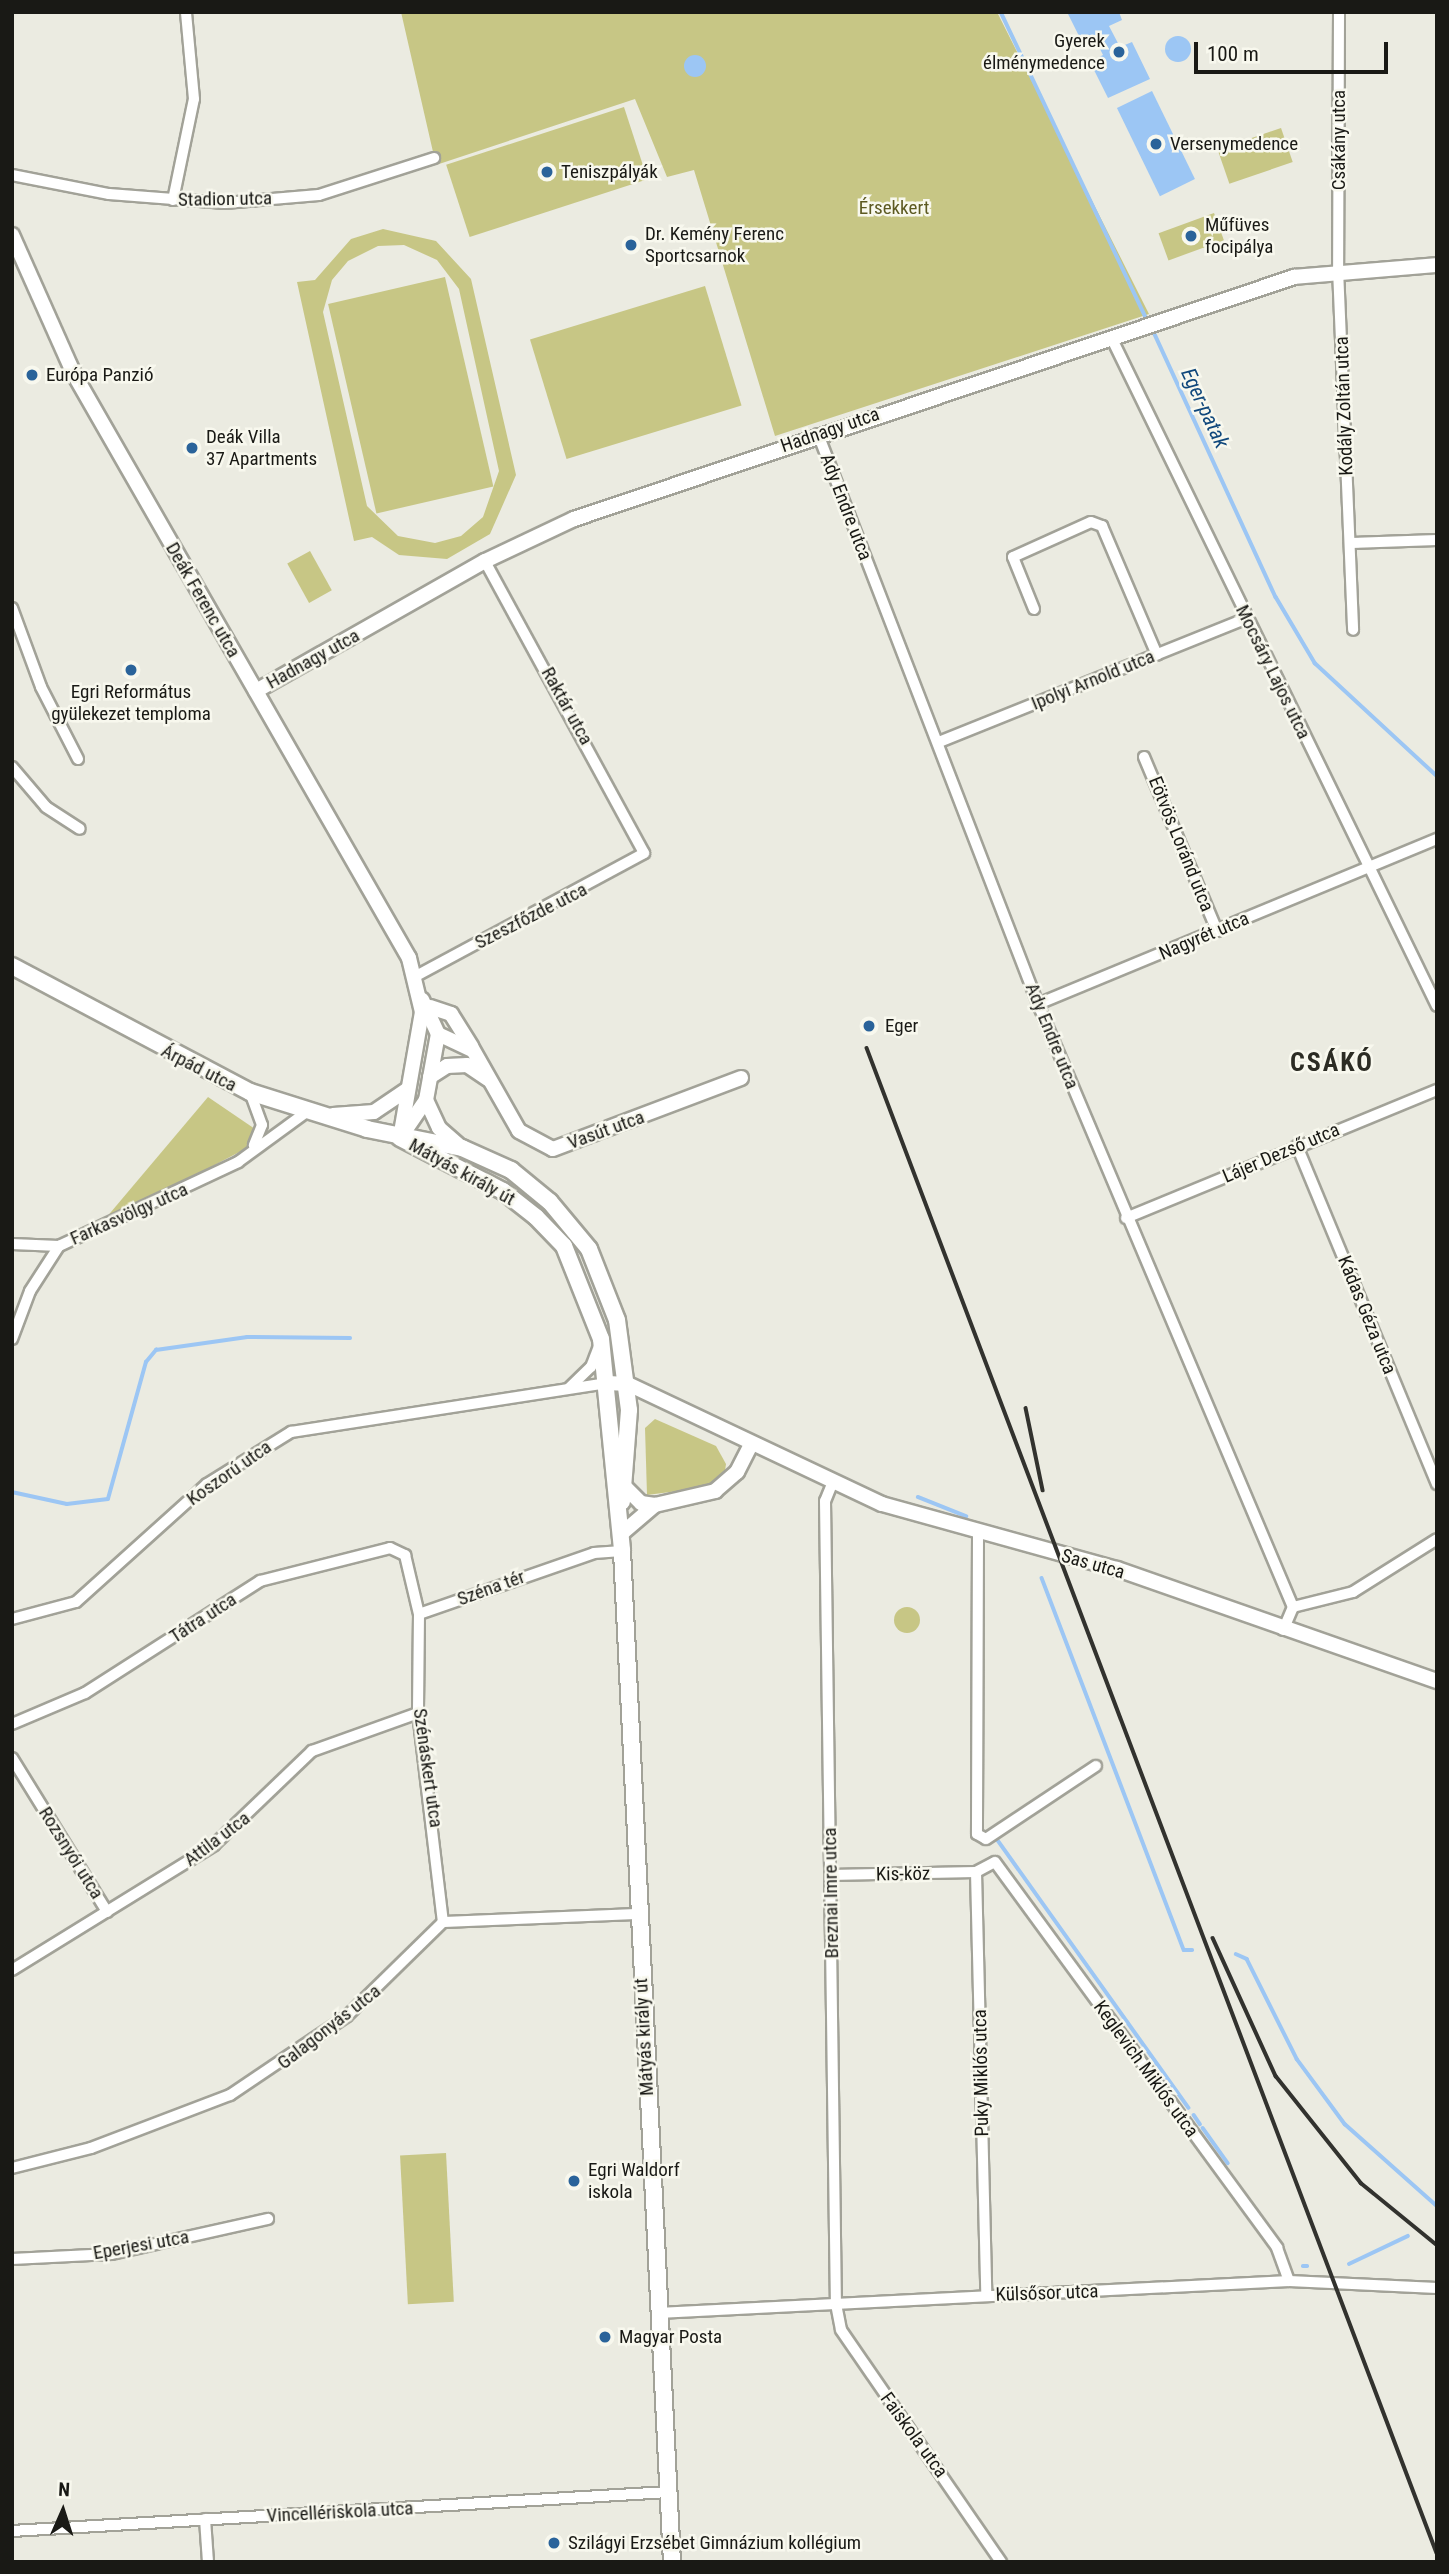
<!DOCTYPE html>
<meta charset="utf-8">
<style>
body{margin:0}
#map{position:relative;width:1449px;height:2574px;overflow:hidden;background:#ebebe1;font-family:"Roboto Condensed",sans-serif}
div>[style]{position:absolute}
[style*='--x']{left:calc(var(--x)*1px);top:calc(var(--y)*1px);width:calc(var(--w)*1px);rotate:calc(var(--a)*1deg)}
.green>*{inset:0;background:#c7c685;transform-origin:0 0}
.round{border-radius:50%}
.water>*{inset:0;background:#9cc6f4;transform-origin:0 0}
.stream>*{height:3.5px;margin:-1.75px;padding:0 1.75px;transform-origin:1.75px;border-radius:1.75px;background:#9cc6f4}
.roads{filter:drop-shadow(2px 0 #a2a298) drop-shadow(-2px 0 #a2a298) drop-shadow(0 2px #a2a298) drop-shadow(0 -2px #a2a298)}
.street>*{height:10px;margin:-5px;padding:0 5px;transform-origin:5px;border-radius:5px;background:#fff}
.secondary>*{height:14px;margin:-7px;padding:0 7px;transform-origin:7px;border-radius:7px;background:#fff}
.primary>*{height:16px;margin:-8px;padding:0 8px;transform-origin:8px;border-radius:8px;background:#fff}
.rail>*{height:3.5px;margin:-1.75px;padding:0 1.75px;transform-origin:1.75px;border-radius:1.75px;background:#32322e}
.dots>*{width:19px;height:19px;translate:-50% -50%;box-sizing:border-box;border:4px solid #f8f8ee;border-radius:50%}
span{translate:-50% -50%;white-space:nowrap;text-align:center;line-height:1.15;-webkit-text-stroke:5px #f8f8ee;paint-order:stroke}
.poi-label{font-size:19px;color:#191915}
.right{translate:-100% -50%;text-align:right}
.left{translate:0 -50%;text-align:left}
.street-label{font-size:19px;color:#191915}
.park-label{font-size:19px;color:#5c5921}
.water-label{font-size:21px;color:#10487c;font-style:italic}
.district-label{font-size:26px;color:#2c2c24;font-weight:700;letter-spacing:2px}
.frame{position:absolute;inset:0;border:14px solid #191915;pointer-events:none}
.north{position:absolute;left:28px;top:2476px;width:70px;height:70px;-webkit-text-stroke:5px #f8f8ee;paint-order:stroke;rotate:3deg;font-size:19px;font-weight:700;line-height:28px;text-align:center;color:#191915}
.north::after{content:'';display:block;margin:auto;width:24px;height:32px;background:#191915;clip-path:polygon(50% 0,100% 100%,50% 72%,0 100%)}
.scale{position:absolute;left:1194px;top:42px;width:194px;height:32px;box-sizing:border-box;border:4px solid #191915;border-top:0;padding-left:9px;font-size:21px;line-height:24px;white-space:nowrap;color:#191915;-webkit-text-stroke:5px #f8f8ee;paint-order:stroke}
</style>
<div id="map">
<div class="green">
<div style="clip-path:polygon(401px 12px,997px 12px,1149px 314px,775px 436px,694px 170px,667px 177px,635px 99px,436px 165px)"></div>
<div style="left:624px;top:107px;width:76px;height:187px;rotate:72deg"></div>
<div style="left:1281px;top:128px;width:36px;height:67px;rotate:71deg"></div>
<div style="left:1214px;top:213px;width:29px;height:59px;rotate:70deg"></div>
<div style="clip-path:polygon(evenodd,383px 229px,436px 241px,471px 279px,516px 475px,490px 534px,447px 559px,399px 555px,372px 537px,354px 541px,297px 282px,315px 280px,351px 239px,383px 229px,404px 245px,437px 260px,459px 289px,499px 471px,483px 517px,461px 536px,435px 543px,398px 536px,367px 506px,323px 312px,332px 280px,348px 261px,378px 246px,404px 245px)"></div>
<div style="left:445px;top:277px;width:215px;height:120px;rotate:77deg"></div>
<div style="left:705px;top:286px;width:125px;height:183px;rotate:73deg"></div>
<div style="left:310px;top:551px;width:45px;height:26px;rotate:61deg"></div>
<div style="clip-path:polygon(208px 1097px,255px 1129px,247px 1148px,100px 1225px)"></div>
<div style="clip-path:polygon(655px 1419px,716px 1446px,726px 1464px,724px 1478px,716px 1486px,647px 1495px,645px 1428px)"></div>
<div class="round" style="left:894px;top:1607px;width:26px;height:26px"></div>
<div style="left:446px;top:2153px;width:149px;height:46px;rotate:87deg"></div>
</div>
<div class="water">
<div style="clip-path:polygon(1067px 12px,1119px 12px,1122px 20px,1109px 26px,1120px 47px,1132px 42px,1150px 79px,1108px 98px,1090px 62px,1103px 55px,1093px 35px,1081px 40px)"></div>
<div class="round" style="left:1165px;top:36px;width:26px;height:26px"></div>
<div class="round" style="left:684px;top:55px;width:22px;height:22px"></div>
<div style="left:1152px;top:91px;width:98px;height:39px;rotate:64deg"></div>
</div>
<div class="stream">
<div style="--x:1001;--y:12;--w:344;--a:64.6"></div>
<div style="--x:1153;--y:330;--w:294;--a:65.3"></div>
<div style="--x:1276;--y:597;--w:77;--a:59.4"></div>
<div style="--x:1315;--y:663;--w:166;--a:42.8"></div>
<div style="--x:12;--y:1492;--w:56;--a:12.3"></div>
<div style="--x:67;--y:1504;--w:41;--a:-7"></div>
<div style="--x:108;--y:1499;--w:142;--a:-74.5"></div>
<div style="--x:146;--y:1362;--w:16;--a:-50"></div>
<div style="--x:156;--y:1350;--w:92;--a:-8.1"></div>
<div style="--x:247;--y:1337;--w:103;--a:0.6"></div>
<div style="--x:918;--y:1497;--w:52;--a:21.6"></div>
<div style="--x:1042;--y:1578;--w:398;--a:69.1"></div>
<div style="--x:1184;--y:1950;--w:8;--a:0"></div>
<div style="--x:997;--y:1839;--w:330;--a:54.5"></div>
<div style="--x:1236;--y:1954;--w:12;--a:24"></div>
<div style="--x:1247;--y:1959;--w:112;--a:63.4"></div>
<div style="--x:1297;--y:2059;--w:81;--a:53.6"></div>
<div style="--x:1345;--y:2124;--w:123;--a:41.7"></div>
<div style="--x:1194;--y:2115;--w:11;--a:56"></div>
<div style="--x:1203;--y:2128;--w:43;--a:54.5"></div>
<div style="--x:1349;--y:2264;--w:65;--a:-25.4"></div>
<div style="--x:1303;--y:2266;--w:4;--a:0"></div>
</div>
<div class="roads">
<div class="street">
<div style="--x:1339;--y:12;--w:257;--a:90.2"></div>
<div style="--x:1338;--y:269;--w:361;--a:87.6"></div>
<div style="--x:12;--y:175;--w:99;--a:11.1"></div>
<div style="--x:109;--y:194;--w:116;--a:4.4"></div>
<div style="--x:225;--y:203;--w:94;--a:-4.9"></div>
<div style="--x:319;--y:195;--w:121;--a:-17.8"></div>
<div style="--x:173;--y:200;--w:103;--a:-78.3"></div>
<div style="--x:194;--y:99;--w:87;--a:-95.3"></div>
<div style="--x:1111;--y:337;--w:744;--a:64.02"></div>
<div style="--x:818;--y:434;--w:611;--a:68.9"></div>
<div style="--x:1038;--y:1004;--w:655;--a:67.08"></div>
<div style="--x:1293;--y:1607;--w:25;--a:113"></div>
<div style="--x:1350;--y:543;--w:87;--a:-2"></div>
<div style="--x:12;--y:608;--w:84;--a:69.8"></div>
<div style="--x:41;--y:687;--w:81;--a:62.8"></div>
<div style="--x:1034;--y:609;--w:56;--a:-112"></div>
<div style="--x:1013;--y:557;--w:85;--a:-24.2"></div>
<div style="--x:1091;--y:522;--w:12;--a:20"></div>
<div style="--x:1102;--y:526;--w:140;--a:66.9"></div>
<div style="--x:939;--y:742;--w:332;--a:-21.9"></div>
<div style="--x:1144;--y:757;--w:189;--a:67.2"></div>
<div style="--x:12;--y:767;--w:52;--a:49.6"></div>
<div style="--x:46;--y:807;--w:40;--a:32.9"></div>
<div style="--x:416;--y:976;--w:259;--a:-28.3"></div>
<div style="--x:644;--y:853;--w:332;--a:-118.6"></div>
<div style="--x:1038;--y:1004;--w:432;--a:-22.5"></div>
<div style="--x:250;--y:1092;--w:35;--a:70"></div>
<div style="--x:262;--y:1125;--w:22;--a:112"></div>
<div style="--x:1297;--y:1146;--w:366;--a:67.5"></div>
<div style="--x:1126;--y:1218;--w:336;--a:-22.4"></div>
<div style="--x:12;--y:1244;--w:47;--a:2.4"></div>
<div style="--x:12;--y:1339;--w:51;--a:-69.4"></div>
<div style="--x:30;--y:1291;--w:54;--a:-57.2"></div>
<div style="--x:59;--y:1246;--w:198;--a:-25.1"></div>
<div style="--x:238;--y:1162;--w:87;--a:-36.1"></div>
<div style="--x:569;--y:1388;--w:30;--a:-44"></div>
<div style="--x:591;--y:1367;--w:22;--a:-69"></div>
<div style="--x:832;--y:1484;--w:18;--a:112"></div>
<div style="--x:825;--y:1501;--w:803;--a:89.22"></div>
<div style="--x:836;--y:2304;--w:26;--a:79"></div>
<div style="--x:841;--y:2330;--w:282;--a:55.4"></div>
<div style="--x:978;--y:1535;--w:299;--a:90.2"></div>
<div style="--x:977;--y:1834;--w:10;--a:29"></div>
<div style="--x:986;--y:1839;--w:132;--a:-33.6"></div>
<div style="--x:1293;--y:1607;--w:62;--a:-14"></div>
<div style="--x:1353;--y:1592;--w:99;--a:-32.2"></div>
<div style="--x:419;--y:1614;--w:185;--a:-19.2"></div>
<div style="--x:594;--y:1553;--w:28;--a:-4"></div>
<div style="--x:12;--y:1619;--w:66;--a:-14.9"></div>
<div style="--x:76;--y:1602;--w:176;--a:-42"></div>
<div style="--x:207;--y:1484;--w:99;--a:-31.8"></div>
<div style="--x:291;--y:1432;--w:320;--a:-8.8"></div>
<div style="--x:12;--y:1724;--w:79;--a:-23"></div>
<div style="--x:85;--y:1693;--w:208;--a:-32.6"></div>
<div style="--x:260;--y:1581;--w:134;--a:-14.2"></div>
<div style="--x:390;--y:1548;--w:17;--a:25"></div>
<div style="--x:405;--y:1555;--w:61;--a:76.7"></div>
<div style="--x:419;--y:1614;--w:99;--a:90.6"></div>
<div style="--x:418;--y:1713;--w:210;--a:83.2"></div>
<div style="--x:12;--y:1758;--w:181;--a:58.3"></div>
<div style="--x:976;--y:1872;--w:423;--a:88.6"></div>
<div style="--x:830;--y:1875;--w:146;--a:-1.2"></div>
<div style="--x:976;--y:1872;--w:21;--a:-28"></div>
<div style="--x:995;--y:1862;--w:478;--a:53.8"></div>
<div style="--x:1277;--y:2248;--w:35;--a:70"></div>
<div style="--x:443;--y:1922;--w:194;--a:-2.4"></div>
<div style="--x:12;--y:1970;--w:238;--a:-31.7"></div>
<div style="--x:214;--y:1845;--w:136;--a:-43.8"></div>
<div style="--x:312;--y:1751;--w:113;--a:-19.7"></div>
<div style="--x:12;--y:2168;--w:81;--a:-14.2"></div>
<div style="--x:91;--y:2148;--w:149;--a:-20.9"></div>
<div style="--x:230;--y:2095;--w:141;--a:-34"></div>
<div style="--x:347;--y:2016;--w:134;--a:-44.4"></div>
<div style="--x:12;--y:2259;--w:99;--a:-2.9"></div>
<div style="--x:111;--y:2254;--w:161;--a:-12.6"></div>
<div style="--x:658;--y:2313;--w:632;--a:-2.9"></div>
<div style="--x:1289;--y:2281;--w:148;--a:2.7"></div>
<div style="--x:205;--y:2519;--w:43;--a:86"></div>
<div style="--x:12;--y:2531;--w:657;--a:-3.4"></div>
</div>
<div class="secondary">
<div style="--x:12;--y:235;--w:152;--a:66"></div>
<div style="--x:74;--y:374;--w:673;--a:60.16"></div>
<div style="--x:409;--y:958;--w:56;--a:76.5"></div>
<div style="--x:422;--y:1012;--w:128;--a:99.9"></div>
<div style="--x:256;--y:691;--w:263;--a:-29.6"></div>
<div style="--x:485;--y:561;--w:98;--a:-25.3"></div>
<div style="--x:574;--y:519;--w:760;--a:-18.58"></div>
<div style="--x:1294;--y:277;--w:144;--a:-4.8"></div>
<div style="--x:430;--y:1007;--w:22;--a:18"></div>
<div style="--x:451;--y:1014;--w:39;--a:58"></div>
<div style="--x:438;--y:1034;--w:38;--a:25"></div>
<div style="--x:473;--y:1050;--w:93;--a:60.4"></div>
<div style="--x:519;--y:1131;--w:38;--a:28"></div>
<div style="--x:553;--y:1149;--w:201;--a:-20.7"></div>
<div style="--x:430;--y:1077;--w:20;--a:-33"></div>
<div style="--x:447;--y:1066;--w:20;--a:-3"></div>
<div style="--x:467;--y:1065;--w:25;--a:34"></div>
<div style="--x:426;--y:1100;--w:31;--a:65"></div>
<div style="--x:439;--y:1128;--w:30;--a:41"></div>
<div style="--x:333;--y:1115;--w:41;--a:-4.2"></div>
<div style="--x:374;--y:1112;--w:40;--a:-34"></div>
<div style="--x:400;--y:1138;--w:46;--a:-55.6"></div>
<div style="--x:426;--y:1100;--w:67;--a:-79.7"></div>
<div style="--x:438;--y:1034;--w:38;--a:-115"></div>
<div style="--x:607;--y:1383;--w:21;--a:3"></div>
<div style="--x:628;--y:1384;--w:281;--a:25.3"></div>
<div style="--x:882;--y:1504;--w:244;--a:15.5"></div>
<div style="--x:1117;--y:1569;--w:339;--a:19.3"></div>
<div style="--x:625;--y:1487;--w:23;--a:45"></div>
<div style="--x:641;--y:1503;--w:14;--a:8"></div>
<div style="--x:621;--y:1534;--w:45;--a:-40.5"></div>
<div style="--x:655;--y:1505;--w:62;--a:-13.1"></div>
<div style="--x:715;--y:1491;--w:29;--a:-41"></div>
<div style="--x:737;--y:1472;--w:29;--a:-63"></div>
</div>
<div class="primary">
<div style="--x:12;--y:966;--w:269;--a:27.9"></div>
<div style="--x:250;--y:1092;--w:123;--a:17.5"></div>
<div style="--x:367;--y:1129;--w:97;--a:11.3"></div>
<div style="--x:462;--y:1148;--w:54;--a:24.2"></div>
<div style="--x:511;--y:1170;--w:50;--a:39.4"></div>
<div style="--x:550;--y:1202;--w:61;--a:50.3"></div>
<div style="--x:589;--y:1249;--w:76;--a:68.5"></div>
<div style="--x:617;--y:1320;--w:91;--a:82.4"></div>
<div style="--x:629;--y:1410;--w:92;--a:94.4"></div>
<div style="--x:400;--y:1138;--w:116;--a:27.2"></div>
<div style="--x:503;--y:1191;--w:42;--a:38.2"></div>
<div style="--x:536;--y:1217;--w:40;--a:46"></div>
<div style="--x:564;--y:1246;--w:100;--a:68.3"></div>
<div style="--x:601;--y:1339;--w:213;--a:84.3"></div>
<div style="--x:622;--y:1551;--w:1012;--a:87.17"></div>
</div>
</div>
<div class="rail">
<div style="--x:867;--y:1048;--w:1609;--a:69.26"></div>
<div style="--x:1026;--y:1408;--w:84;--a:78.3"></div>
<div style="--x:1213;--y:1938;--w:152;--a:65.5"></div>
<div style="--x:1276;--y:2076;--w:137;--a:51.5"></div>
<div style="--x:1361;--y:2183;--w:98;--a:39.2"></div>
</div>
<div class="dots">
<div style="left:1119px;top:52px;background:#2a639a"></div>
<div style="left:1156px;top:144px;background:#2a639a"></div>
<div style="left:547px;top:172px;background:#2a639a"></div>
<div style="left:1191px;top:236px;background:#2a639a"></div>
<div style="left:631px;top:245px;background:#2a639a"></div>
<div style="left:32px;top:375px;background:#2a639a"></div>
<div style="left:192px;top:448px;background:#2a639a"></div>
<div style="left:131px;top:670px;background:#2a639a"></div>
<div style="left:869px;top:1026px;background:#2a639a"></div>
<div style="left:574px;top:2181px;background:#2a639a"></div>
<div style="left:605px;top:2337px;background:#2a639a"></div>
<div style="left:554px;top:2543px;background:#2a639a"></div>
</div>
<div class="poi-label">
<span class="right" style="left:1105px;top:52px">Gyerek<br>élménymedence</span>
<span class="left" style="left:1170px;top:144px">Versenymedence</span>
<span class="left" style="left:561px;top:172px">Teniszpályák</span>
<span class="left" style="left:1205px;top:236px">Műfüves<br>focipálya</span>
<span class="left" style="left:645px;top:245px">Dr. Kemény Ferenc<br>Sportcsarnok</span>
<span class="left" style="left:46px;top:375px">Európa Panzió</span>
<span class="left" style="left:206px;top:448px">Deák Villa<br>37 Apartments</span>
<span style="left:131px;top:703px">Egri Református<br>gyülekezet temploma</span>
<span class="left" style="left:885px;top:1026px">Eger</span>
<span class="left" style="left:588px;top:2181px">Egri Waldorf<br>iskola</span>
<span class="left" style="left:619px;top:2337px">Magyar Posta</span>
<span class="left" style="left:568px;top:2543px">Szilágyi Erzsébet Gimnázium kollégium</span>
</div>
<div class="street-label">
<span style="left:1339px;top:140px;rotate:-90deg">Csákány utca</span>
<span style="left:225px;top:199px;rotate:-1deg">Stadion utca</span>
<span style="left:1344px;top:406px;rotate:-92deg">Kodály Zoltán utca</span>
<span style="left:830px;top:430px;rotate:-19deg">Hadnagy utca</span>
<span style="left:846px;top:507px;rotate:69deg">Ady Endre utca</span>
<span style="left:203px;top:600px;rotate:60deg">Deák Ferenc utca</span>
<span style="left:313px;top:659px;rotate:-29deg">Hadnagy utca</span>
<span style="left:1273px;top:672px;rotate:64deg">Mocsáry Lajos utca</span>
<span style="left:1093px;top:680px;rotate:-22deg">Ipolyi Arnold utca</span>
<span style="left:567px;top:706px;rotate:61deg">Raktár utca</span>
<span style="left:1181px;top:844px;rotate:68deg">Eötvös Loránd utca</span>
<span style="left:531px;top:916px;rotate:-27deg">Szeszfőzde utca</span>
<span style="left:1204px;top:936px;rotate:-23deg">Nagyrét utca</span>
<span style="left:1052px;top:1036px;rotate:68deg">Ady Endre utca</span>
<span style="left:199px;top:1068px;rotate:27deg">Árpád utca</span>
<span style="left:606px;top:1130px;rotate:-20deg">Vasút utca</span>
<span style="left:1281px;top:1153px;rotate:-23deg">Lájer Dezső utca</span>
<span style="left:462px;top:1172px;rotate:29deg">Mátyás király út</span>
<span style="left:129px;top:1214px;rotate:-24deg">Farkasvölgy utca</span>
<span style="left:1367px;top:1315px;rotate:68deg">Kádas Géza utca</span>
<span style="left:229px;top:1473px;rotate:-35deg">Koszorú utca</span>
<span style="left:1093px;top:1564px;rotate:16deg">Sas utca</span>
<span style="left:491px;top:1588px;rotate:-20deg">Széna tér</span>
<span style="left:203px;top:1618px;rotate:-33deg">Tátra utca</span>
<span style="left:428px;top:1768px;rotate:82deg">Szénáskert utca</span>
<span style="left:217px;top:1839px;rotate:-37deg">Attila utca</span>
<span style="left:71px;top:1853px;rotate:58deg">Rozsnyói utca</span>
<span style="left:903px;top:1874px;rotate:-1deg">Kis-köz</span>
<span style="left:831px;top:1893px;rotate:-91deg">Breznai Imre utca</span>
<span style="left:329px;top:2027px;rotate:-38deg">Galagonyás utca</span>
<span style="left:644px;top:2037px;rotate:-93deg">Mátyás király út</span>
<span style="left:1146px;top:2069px;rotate:54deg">Keglevich Miklós utca</span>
<span style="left:981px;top:2073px;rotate:-91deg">Puky Miklós utca</span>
<span style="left:141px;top:2245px;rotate:-10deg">Eperjesi utca</span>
<span style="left:1047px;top:2293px;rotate:-2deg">Külsősor utca</span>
<span style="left:914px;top:2435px;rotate:54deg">Faiskola utca</span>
<span style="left:340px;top:2512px;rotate:-3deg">Vincellériskola utca</span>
</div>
<div class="park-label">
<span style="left:894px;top:208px">Érsekkert</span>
</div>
<div class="water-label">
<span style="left:1205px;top:408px;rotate:65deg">Eger-patak</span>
</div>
<div class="district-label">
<span style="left:1332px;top:1063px">CSÁKÓ</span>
</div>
<div class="frame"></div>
<div class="north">N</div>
<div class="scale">100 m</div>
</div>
